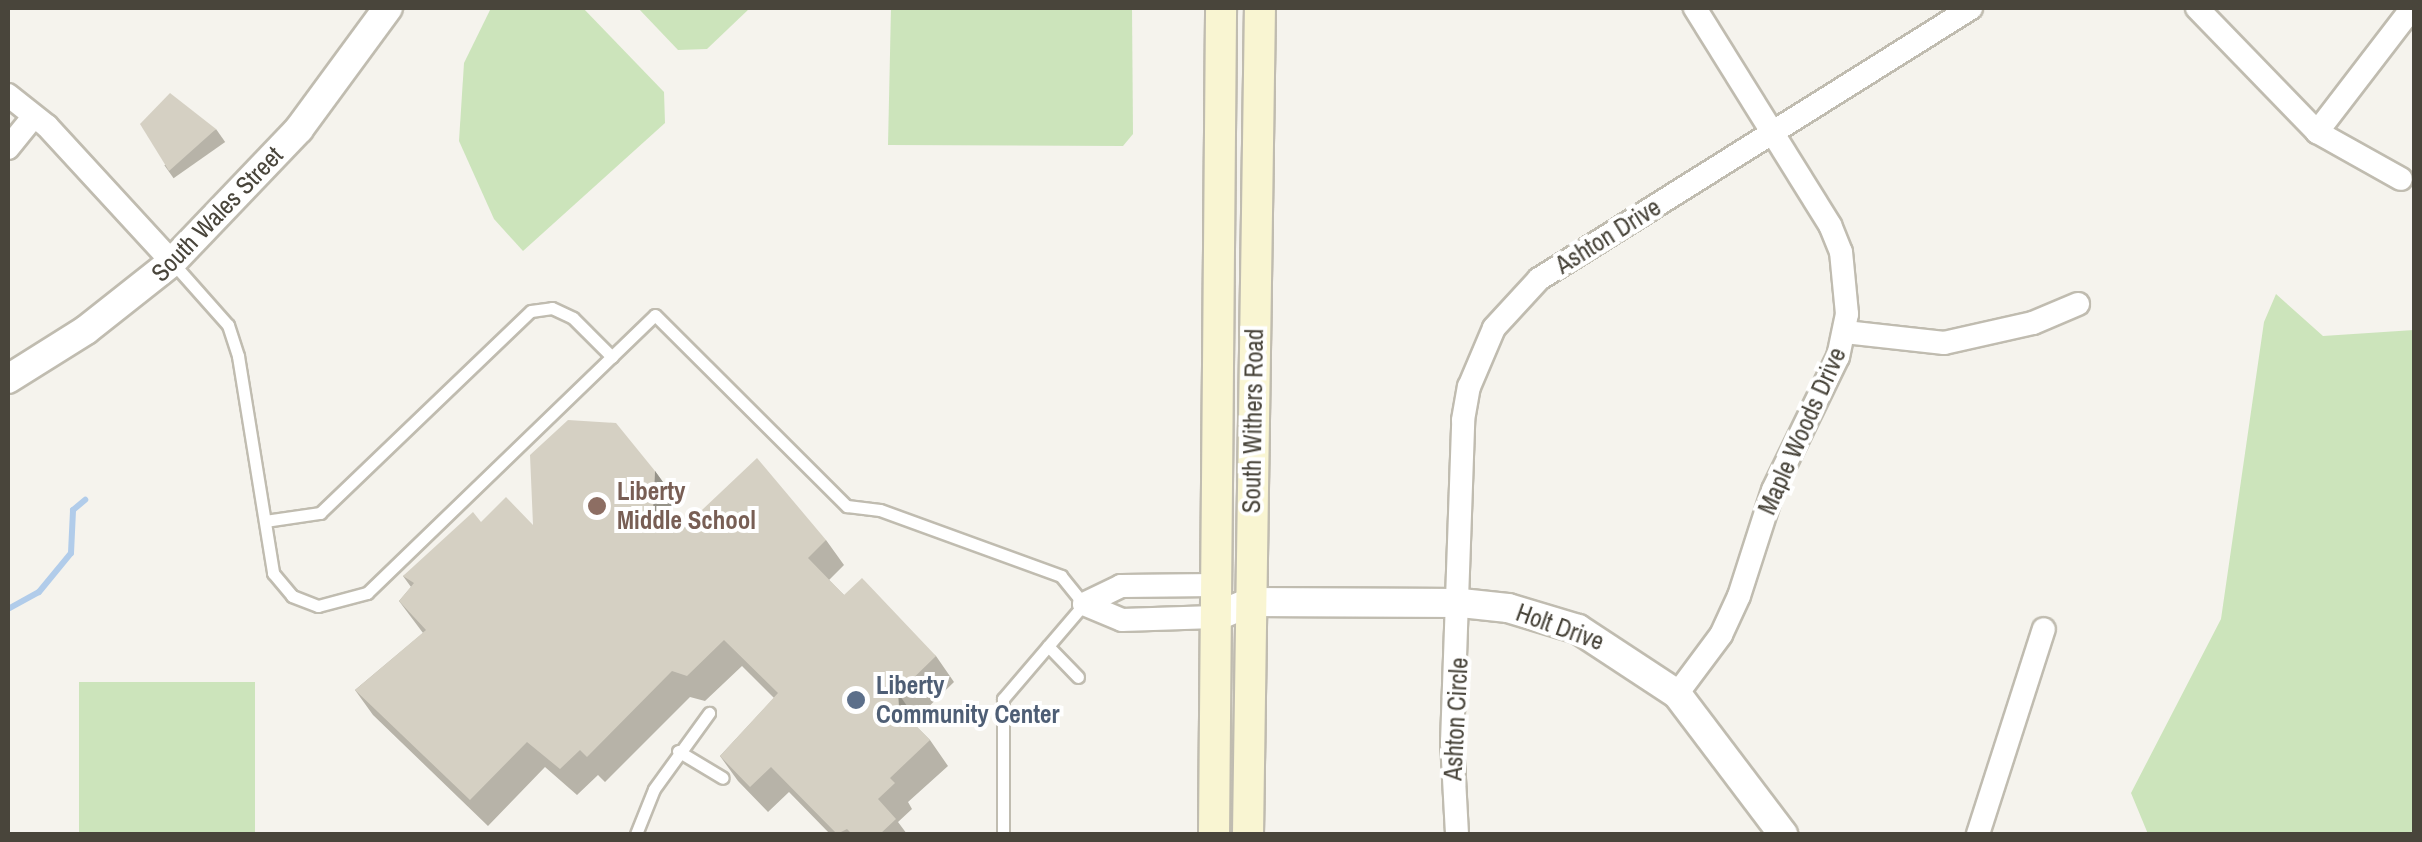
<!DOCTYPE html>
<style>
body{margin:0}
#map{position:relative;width:2422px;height:842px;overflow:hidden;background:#f5f3ed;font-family:"Archivo Narrow",sans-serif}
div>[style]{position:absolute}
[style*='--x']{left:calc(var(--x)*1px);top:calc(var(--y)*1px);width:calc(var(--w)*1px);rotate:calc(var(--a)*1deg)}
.green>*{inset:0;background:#cce4bb;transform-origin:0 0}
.stream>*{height:6px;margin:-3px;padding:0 3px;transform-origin:3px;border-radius:3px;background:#b1ccea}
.roads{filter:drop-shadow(2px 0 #c0bcb0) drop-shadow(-2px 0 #c0bcb0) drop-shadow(0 2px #c0bcb0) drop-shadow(0 -2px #c0bcb0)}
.service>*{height:11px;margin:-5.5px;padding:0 5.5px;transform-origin:5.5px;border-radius:5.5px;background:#fff}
.minor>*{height:22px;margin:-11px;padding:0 11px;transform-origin:11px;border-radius:11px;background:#fff}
.tertiary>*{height:28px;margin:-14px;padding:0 14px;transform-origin:14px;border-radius:14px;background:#fff}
.secondary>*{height:30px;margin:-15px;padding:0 15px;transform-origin:15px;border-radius:15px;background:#f9f5d2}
.wall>*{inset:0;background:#b7b3a8;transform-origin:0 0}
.shaded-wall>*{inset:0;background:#959288}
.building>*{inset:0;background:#d5d0c3}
.dots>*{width:28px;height:28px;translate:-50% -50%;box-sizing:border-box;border:5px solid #fff;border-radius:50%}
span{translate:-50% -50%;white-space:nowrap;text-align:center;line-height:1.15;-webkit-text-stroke:8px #fff;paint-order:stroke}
.street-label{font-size:25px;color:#49453b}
.education-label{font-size:25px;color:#785e54;font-weight:700}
.left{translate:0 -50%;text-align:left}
.service-label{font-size:25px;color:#4e5e75;font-weight:700}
.frame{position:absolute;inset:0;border:10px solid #49453b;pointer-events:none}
</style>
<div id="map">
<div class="green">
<div style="clip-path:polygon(491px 8px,583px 8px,664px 92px,665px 123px,523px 251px,494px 219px,459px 141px,464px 63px)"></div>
<div style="clip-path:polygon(638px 8px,750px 8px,707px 49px,678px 50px)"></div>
<div style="clip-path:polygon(891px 8px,1132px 8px,1133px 134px,1123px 146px,888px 145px)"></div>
<div style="clip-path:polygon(2276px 294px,2323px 336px,2414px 330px,2414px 834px,2148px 834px,2131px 793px,2221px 619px,2264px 322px)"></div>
<div style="left:79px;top:682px;width:176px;height:152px"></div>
</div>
<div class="stream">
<div style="--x:8;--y:609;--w:35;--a:-29"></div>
<div style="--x:39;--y:592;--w:50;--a:-50.6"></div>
<div style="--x:71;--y:553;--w:43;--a:-87.3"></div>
<div style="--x:73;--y:510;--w:16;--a:-40"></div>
</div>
<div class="roads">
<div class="service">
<div style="--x:172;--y:262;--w:84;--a:48.4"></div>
<div style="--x:228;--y:325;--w:33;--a:72"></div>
<div style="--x:238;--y:356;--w:220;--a:80.8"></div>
<div style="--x:273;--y:573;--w:30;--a:50"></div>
<div style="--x:292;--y:596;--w:28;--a:21"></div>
<div style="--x:318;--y:606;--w:51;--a:-14.9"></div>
<div style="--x:367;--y:593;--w:400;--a:-44"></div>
<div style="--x:655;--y:315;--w:271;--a:44.9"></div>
<div style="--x:847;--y:506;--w:33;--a:7"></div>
<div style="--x:880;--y:510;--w:193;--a:20"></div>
<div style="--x:1061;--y:576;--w:36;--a:51"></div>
<div style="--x:1084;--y:604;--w:125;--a:130.5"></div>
<div style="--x:1003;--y:699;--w:135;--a:90"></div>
<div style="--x:265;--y:521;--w:56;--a:-8.3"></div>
<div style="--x:320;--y:513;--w:292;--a:-43.8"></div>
<div style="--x:531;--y:311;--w:21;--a:-8"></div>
<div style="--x:552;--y:308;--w:23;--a:25"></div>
<div style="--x:573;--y:318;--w:55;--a:45"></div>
<div style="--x:1048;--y:646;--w:43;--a:45.9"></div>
<div style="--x:678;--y:751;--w:52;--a:31"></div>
<div style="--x:636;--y:834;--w:48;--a:-68.2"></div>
<div style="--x:654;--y:789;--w:94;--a:-54.1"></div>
</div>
<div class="minor">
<div style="--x:2197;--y:8;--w:173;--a:45.9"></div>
<div style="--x:2317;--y:132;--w:96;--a:29.2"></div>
<div style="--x:8;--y:95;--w:50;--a:38.5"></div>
<div style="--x:47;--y:126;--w:185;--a:47.4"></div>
<div style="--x:2317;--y:132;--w:156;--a:-52.5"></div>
<div style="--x:8;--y:148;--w:41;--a:-50.9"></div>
<div style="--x:1845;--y:332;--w:100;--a:6.3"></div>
<div style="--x:1944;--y:343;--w:91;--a:-12.7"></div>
<div style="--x:2033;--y:323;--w:49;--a:-22.9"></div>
<div style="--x:1084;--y:604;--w:41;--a:-25.9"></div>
<div style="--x:1121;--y:586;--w:95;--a:-0.6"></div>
<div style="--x:1084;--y:604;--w:41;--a:22.8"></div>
<div style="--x:1122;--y:620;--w:93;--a:-1.8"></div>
<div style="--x:1677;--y:694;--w:74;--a:-53.3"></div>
<div style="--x:1721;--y:635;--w:43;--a:-65.2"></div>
<div style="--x:1739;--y:596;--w:111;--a:-72.2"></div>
<div style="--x:1773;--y:490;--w:148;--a:-64"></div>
<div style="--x:1838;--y:357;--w:44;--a:-78.2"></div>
<div style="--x:1847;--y:314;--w:62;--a:-95.5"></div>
<div style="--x:1841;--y:252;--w:29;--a:-112"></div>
<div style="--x:1830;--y:225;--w:256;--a:-121.9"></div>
<div style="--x:1457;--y:834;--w:91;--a:-93.1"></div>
<div style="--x:1452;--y:743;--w:323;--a:-88"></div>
<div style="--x:1463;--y:420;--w:34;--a:-80"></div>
<div style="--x:1469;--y:387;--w:64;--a:-67"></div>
<div style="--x:1494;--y:328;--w:67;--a:-47.4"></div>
<div style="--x:1539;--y:279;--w:510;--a:-32.1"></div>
<div style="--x:1978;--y:834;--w:215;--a:-72.2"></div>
</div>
<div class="tertiary">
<div style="--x:8;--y:379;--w:92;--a:-32.1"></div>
<div style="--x:86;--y:330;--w:110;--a:-38.3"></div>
<div style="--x:172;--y:262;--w:184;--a:-46.3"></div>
<div style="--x:299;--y:129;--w:150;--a:-53.7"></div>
<div style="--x:1215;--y:617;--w:38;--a:-23"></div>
<div style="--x:1250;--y:602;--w:211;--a:0.3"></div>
<div style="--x:1461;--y:603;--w:47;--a:6.1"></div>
<div style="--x:1508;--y:608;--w:73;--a:16.7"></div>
<div style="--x:1578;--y:629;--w:118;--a:33.3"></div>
<div style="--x:1677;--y:694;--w:176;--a:52.9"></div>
</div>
<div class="secondary">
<div style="--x:1214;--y:834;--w:826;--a:-89.51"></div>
<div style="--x:1248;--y:834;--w:826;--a:-89.17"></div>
</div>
</div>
<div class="wall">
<div style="left:216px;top:129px;width:16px;height:63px;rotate:55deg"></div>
<div style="clip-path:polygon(655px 471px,673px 496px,672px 521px,684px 527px,826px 540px,844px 565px,829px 580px,844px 595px,936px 656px,954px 682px,916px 719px,916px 726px,930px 740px,948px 766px,908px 802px,912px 809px,898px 822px,907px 834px,830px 834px,789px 792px,768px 812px,738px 781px,720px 756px,774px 698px,742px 666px,705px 701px,690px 697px,605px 782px,598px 775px,577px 795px,545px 767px,488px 826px,373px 715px,355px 690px,423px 633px,399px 601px,411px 587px,403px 576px,481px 522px,533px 525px)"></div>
</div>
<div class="shaded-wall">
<div style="clip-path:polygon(655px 471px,673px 496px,671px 536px,653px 510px)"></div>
<div style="clip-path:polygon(898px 693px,916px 719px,916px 734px,899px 709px)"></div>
</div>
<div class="building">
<div style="clip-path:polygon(170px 93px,216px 129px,169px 171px,140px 124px)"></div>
<div style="clip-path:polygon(568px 420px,616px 423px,655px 471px,653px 510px,684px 527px,757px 458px,826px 540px,808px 558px,844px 595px,862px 578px,936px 656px,898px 693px,899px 709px,930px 740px,890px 778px,895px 783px,878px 799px,896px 819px,880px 834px,852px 834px,847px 829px,837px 834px,771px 767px,750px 787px,720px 756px,778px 693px,724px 640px,687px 676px,672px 671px,587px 757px,580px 750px,560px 769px,527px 742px,470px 800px,355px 690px,426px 630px,399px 601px,414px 583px,403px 576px,473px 512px,481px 522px,506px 497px,533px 525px,530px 455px)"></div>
</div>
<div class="dots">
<div style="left:597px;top:506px;background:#8d6e63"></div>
<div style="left:856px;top:700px;background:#5c6f8a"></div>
</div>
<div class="street-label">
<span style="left:217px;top:214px;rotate:-46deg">South Wales Street</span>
<span style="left:1608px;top:236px;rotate:-32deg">Ashton Drive</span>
<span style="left:1253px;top:421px;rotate:-89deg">South Withers Road</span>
<span style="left:1802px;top:431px;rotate:-66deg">Maple Woods Drive</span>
<span style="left:1560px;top:627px;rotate:20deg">Holt Drive</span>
<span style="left:1456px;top:719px;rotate:-87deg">Ashton Circle</span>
</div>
<div class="education-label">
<span class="left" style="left:617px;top:506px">Liberty<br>Middle School</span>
</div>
<div class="service-label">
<span class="left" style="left:876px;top:700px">Liberty<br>Community Center</span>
</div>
<div class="frame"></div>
</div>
